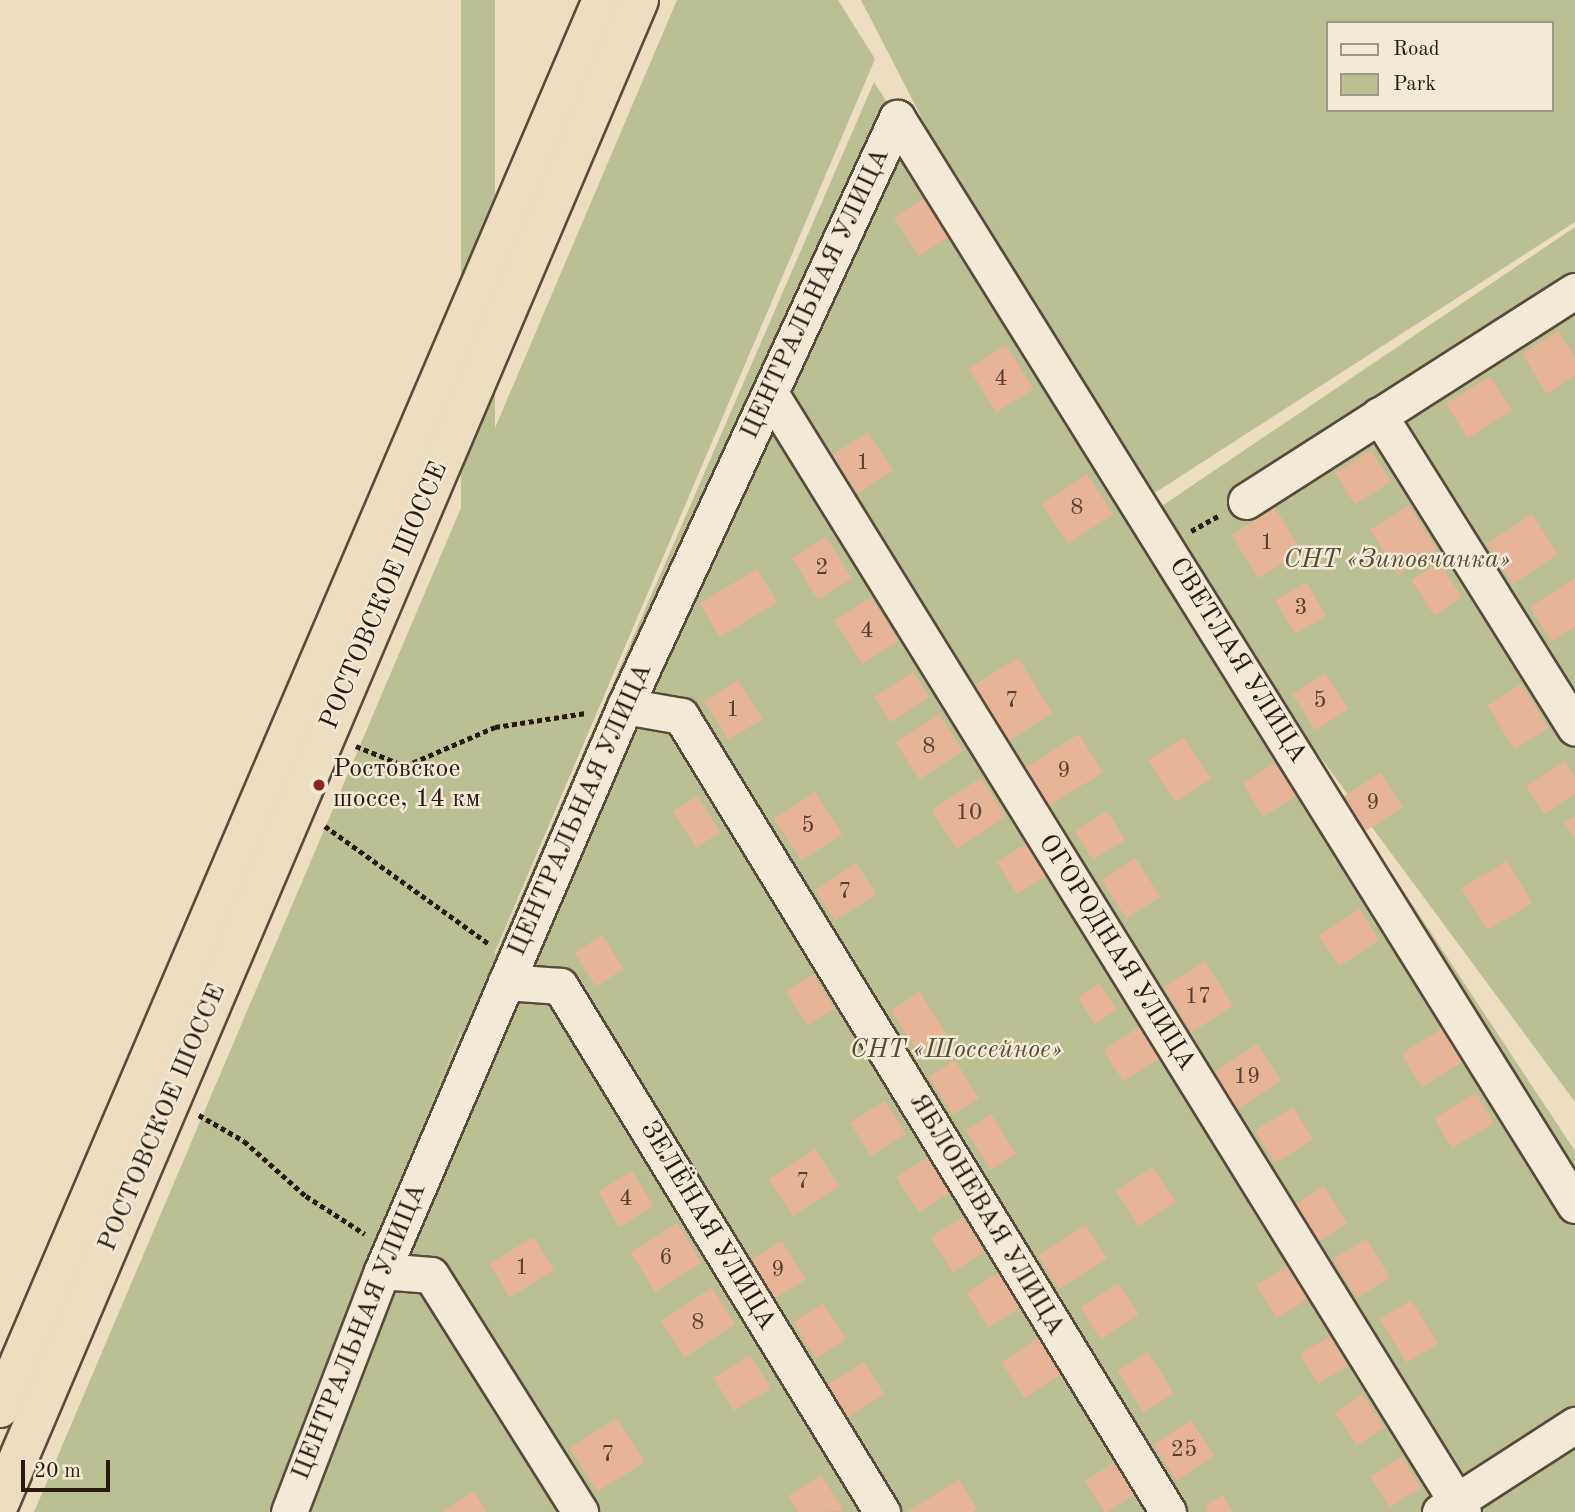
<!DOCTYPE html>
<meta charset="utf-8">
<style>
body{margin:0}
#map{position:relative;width:1575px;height:1512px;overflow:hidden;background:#edddc1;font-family:"Old Standard TT",serif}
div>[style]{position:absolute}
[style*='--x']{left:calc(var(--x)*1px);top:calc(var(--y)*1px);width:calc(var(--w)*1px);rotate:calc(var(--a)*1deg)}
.green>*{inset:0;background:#bac092;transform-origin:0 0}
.building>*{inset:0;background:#e7b595;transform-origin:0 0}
.path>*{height:4.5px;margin-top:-2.25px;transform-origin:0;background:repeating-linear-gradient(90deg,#281a10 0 5px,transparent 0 8.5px)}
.roads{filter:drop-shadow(2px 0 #594b3c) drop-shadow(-2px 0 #594b3c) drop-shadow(0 2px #594b3c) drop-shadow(0 -2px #594b3c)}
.minor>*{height:35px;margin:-17.5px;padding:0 17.5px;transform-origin:17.5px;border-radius:17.5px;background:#f3e9d7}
.highway>*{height:38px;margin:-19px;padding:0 19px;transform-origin:19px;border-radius:19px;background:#edddc1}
.dots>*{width:19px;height:19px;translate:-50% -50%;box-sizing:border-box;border:4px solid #f3e9d7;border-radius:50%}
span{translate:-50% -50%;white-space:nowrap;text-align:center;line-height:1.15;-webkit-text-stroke:5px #f3e9d7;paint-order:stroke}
.number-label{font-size:23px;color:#584131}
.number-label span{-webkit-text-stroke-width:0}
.street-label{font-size:26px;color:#281a10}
.park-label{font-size:26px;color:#544c37;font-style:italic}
.poi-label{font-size:26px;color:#281a10}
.left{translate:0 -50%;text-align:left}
.legend{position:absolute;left:1326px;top:21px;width:228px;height:91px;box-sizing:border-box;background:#f3e9d7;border:2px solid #a29687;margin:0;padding:9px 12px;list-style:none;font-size:21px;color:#281a10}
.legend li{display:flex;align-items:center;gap:14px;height:35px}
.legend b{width:35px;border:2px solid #a29687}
.scale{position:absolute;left:21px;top:1460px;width:89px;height:32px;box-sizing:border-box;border:4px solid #281a10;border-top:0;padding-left:9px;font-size:21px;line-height:24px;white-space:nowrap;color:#281a10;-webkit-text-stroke:5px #f3e9d7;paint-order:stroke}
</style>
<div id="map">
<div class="green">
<div style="left:461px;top:0;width:34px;height:1183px"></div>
<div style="clip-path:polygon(677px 0,838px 0,875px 59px,421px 1126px,874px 82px,1150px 514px,1575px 227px,1575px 1102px,1190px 581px,1342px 798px,1575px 1151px,1575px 1512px,34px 1512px)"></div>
<div style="clip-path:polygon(evenodd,861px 0,1575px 0,1575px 222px,1153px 494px,927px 128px,861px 0,1328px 23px,1552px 23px,1552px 110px,1328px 110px,1328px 23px)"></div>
</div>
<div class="building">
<div style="left:924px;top:198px;width:46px;height:36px;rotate:57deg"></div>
<div style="clip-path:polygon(1558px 331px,1575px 357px,1575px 376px,1547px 394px,1522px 354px)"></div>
<div style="left:1006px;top:345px;width:52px;height:44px;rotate:58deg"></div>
<div style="left:1490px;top:376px;width:41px;height:52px;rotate:58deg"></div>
<div style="left:868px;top:432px;width:46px;height:42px;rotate:57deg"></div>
<div style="left:1371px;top:450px;width:37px;height:43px;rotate:57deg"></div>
<div style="left:1087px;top:474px;width:48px;height:54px;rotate:57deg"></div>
<div style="left:1409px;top:505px;width:53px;height:46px;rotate:58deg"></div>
<div style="left:1275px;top:508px;width:51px;height:51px;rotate:58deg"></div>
<div style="left:1532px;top:514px;width:48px;height:54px;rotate:57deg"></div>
<div style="left:826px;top:537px;width:49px;height:40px;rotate:58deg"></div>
<div style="left:1439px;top:562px;width:42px;height:33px;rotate:57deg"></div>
<div style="left:757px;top:569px;width:39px;height:67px;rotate:59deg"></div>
<div style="clip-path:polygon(1575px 578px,1575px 627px,1552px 641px,1530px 607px)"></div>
<div style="left:1306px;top:582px;width:39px;height:36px;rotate:59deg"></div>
<div style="left:871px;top:597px;width:52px;height:43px;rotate:58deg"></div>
<div style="left:1018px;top:658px;width:65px;height:57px;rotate:58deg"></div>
<div style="left:913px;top:672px;width:30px;height:46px;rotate:57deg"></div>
<div style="left:1325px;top:673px;width:43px;height:39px;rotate:57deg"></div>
<div style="left:738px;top:680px;width:46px;height:40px;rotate:58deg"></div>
<div style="left:1521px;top:684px;width:52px;height:40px;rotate:58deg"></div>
<div style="left:939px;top:714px;width:44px;height:52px;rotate:57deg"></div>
<div style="left:1079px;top:734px;width:45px;height:66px;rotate:58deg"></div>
<div style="left:1184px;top:737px;width:50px;height:43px;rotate:57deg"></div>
<div style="clip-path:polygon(1565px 761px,1575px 777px,1575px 794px,1544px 814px,1526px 786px)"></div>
<div style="left:1275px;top:763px;width:39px;height:38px;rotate:58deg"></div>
<div style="left:1381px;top:773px;width:41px;height:46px;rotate:58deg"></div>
<div style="left:981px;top:778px;width:46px;height:59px;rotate:57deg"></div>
<div style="left:815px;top:792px;width:50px;height:49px;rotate:57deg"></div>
<div style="left:697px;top:796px;width:43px;height:29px;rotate:57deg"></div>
<div style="left:1107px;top:811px;width:34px;height:38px;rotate:58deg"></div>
<div style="clip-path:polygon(1575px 816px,1575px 839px,1564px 822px)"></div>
<div style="left:1027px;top:843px;width:38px;height:36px;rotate:57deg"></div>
<div style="left:1135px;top:858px;width:46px;height:40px;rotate:57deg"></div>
<div style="left:1507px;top:861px;width:49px;height:53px;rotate:59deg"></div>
<div style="left:856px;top:863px;width:37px;height:49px;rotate:57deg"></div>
<div style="left:1359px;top:909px;width:37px;height:48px;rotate:57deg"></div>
<div style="left:602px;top:935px;width:40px;height:33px;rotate:57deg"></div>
<div style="left:1205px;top:961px;width:53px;height:49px;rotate:58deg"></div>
<div style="left:813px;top:974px;width:41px;height:32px;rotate:58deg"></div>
<div style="left:1100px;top:983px;width:32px;height:26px;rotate:58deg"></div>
<div style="left:920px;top:992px;width:49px;height:34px;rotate:58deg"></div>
<div style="left:1141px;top:1026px;width:37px;height:45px;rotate:57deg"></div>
<div style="left:1443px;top:1028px;width:39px;height:49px;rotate:58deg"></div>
<div style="left:1257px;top:1044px;width:44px;height:52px;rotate:57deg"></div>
<div style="left:955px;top:1060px;width:45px;height:31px;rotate:58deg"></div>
<div style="left:1476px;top:1093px;width:35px;height:49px;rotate:59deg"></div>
<div style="left:885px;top:1101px;width:39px;height:41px;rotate:58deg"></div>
<div style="left:1293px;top:1107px;width:38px;height:45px;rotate:58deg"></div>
<div style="left:991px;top:1114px;width:47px;height:30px;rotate:58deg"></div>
<div style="left:815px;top:1149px;width:44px;height:55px;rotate:57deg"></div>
<div style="left:929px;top:1156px;width:42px;height:39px;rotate:57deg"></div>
<div style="left:1153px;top:1167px;width:42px;height:44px;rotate:57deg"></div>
<div style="left:632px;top:1171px;width:41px;height:40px;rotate:58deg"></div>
<div style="left:1324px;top:1186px;width:44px;height:38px;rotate:58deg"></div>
<div style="left:963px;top:1217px;width:41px;height:38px;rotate:58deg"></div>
<div style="left:677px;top:1223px;width:47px;height:55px;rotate:58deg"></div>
<div style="left:1086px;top:1225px;width:40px;height:57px;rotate:58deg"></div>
<div style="left:534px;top:1237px;width:39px;height:52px;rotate:59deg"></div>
<div style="left:1366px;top:1239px;width:45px;height:39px;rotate:58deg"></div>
<div style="left:782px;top:1241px;width:45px;height:38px;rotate:58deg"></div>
<div style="left:1287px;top:1266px;width:39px;height:36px;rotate:58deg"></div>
<div style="left:998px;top:1273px;width:41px;height:37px;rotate:58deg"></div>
<div style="left:1118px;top:1283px;width:38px;height:45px;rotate:57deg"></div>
<div style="left:712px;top:1288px;width:43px;height:61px;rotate:57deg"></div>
<div style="left:1411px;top:1300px;width:51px;height:37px;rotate:58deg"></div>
<div style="left:823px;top:1303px;width:43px;height:36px;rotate:57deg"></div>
<div style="left:1330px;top:1336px;width:35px;height:35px;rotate:59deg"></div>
<div style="left:1040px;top:1337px;width:43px;height:46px;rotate:57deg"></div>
<div style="left:1148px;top:1352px;width:49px;height:36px;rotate:58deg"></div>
<div style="left:750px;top:1355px;width:39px;height:43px;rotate:58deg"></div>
<div style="left:864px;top:1362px;width:38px;height:45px;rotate:58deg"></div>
<div style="left:1362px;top:1394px;width:40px;height:33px;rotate:56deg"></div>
<div style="left:617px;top:1418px;width:52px;height:56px;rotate:58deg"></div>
<div style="left:1191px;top:1420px;width:43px;height:45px;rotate:57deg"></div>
<div style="left:1402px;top:1457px;width:36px;height:37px;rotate:58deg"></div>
<div style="left:1115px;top:1462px;width:38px;height:36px;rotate:57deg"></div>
<div style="clip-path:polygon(821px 1475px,844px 1511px,798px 1512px,788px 1496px)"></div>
<div style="clip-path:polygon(959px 1479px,977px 1509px,972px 1512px,907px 1512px)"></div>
<div style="clip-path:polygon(474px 1491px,487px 1512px,442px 1512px)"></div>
<div style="clip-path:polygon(1223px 1495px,1233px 1512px,1208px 1512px,1204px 1506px)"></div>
</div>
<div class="path">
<div style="--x:1191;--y:531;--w:33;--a:-29"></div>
<div style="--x:356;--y:746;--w:53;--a:22.2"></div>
<div style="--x:405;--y:766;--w:98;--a:-23.4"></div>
<div style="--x:495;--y:727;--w:92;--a:-8.7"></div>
<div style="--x:325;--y:826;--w:201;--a:35.7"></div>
<div style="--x:199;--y:1115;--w:52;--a:30"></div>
<div style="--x:244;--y:1141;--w:83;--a:41.6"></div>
<div style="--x:306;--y:1196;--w:70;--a:32.8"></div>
</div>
<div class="roads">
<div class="minor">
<div style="--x:897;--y:118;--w:1281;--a:58.05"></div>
<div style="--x:770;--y:393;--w:1316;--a:58.23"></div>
<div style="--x:1379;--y:415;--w:369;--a:57.9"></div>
<div style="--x:1246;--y:501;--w:390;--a:-32.6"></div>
<div style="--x:625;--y:706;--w:57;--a:10.1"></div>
<div style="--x:681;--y:716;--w:933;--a:58.54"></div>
<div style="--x:506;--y:982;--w:54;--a:4.2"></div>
<div style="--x:560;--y:986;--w:617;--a:58.53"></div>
<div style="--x:382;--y:1271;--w:49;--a:4.7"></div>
<div style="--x:431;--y:1275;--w:280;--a:57.8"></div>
<div style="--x:289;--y:1512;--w:258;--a:-68.9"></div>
<div style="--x:382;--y:1271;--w:615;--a:-66.73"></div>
<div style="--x:625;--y:706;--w:648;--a:-65.18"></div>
<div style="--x:1440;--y:1512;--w:161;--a:-32.8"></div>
</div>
<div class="highway">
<div style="--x:0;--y:1408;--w:1531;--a:-66.85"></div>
<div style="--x:0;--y:1502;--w:1632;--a:-66.95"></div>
</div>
</div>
<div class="dots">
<div style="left:319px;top:785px;background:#8f2418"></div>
</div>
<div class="number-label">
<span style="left:1001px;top:379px">4</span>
<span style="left:863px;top:463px">1</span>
<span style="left:1077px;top:508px">8</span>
<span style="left:1267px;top:543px">1</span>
<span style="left:822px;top:568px">2</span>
<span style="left:1301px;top:608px">3</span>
<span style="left:867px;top:631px">4</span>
<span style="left:1012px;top:701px">7</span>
<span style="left:1320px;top:701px">5</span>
<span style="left:733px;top:710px">1</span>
<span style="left:929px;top:747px">8</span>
<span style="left:1064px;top:771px">9</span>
<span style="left:1373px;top:803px">9</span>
<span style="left:969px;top:813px">10</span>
<span style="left:808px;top:826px">5</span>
<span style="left:845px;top:892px">7</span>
<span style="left:1198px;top:997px">17</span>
<span style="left:1247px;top:1077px">19</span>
<span style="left:803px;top:1182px">7</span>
<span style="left:626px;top:1199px">4</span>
<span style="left:666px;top:1258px">6</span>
<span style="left:522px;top:1268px">1</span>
<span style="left:778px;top:1270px">9</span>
<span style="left:698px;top:1323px">8</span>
<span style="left:1184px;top:1450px">25</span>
<span style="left:608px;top:1455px">7</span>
</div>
<div class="street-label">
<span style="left:816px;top:294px;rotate:-65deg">ЦЕНТРАЛЬНАЯ УЛИЦА</span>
<span style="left:385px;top:596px;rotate:-67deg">РОСТОВСКОЕ ШОССЕ</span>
<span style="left:1237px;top:661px;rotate:58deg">СВЕТЛАЯ УЛИЦА</span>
<span style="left:581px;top:810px;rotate:-66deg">ЦЕНТРАЛЬНАЯ УЛИЦА</span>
<span style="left:1116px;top:953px;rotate:58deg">ОГОРОДНАЯ УЛИЦА</span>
<span style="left:163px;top:1118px;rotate:-67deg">РОСТОВСКОЕ ШОССЕ</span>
<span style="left:986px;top:1215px;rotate:59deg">ЯБЛОНЕВАЯ УЛИЦА</span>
<span style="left:707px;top:1226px;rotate:59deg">ЗЕЛЁНАЯ УЛИЦА</span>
<span style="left:360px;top:1332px;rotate:-68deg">ЦЕНТРАЛЬНАЯ УЛИЦА</span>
</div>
<div class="park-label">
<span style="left:1397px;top:561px">СНТ «Зиповчанка»</span>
<span style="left:956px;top:1051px">СНТ «Шоссейное»</span>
</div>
<div class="poi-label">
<span class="left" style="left:333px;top:785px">Ростовское<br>шоссе, 14 км</span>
</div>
<ul class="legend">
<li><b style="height:9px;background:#f3e9d7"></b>Road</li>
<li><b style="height:19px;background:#bac092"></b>Park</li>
</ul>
<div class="scale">20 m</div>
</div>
